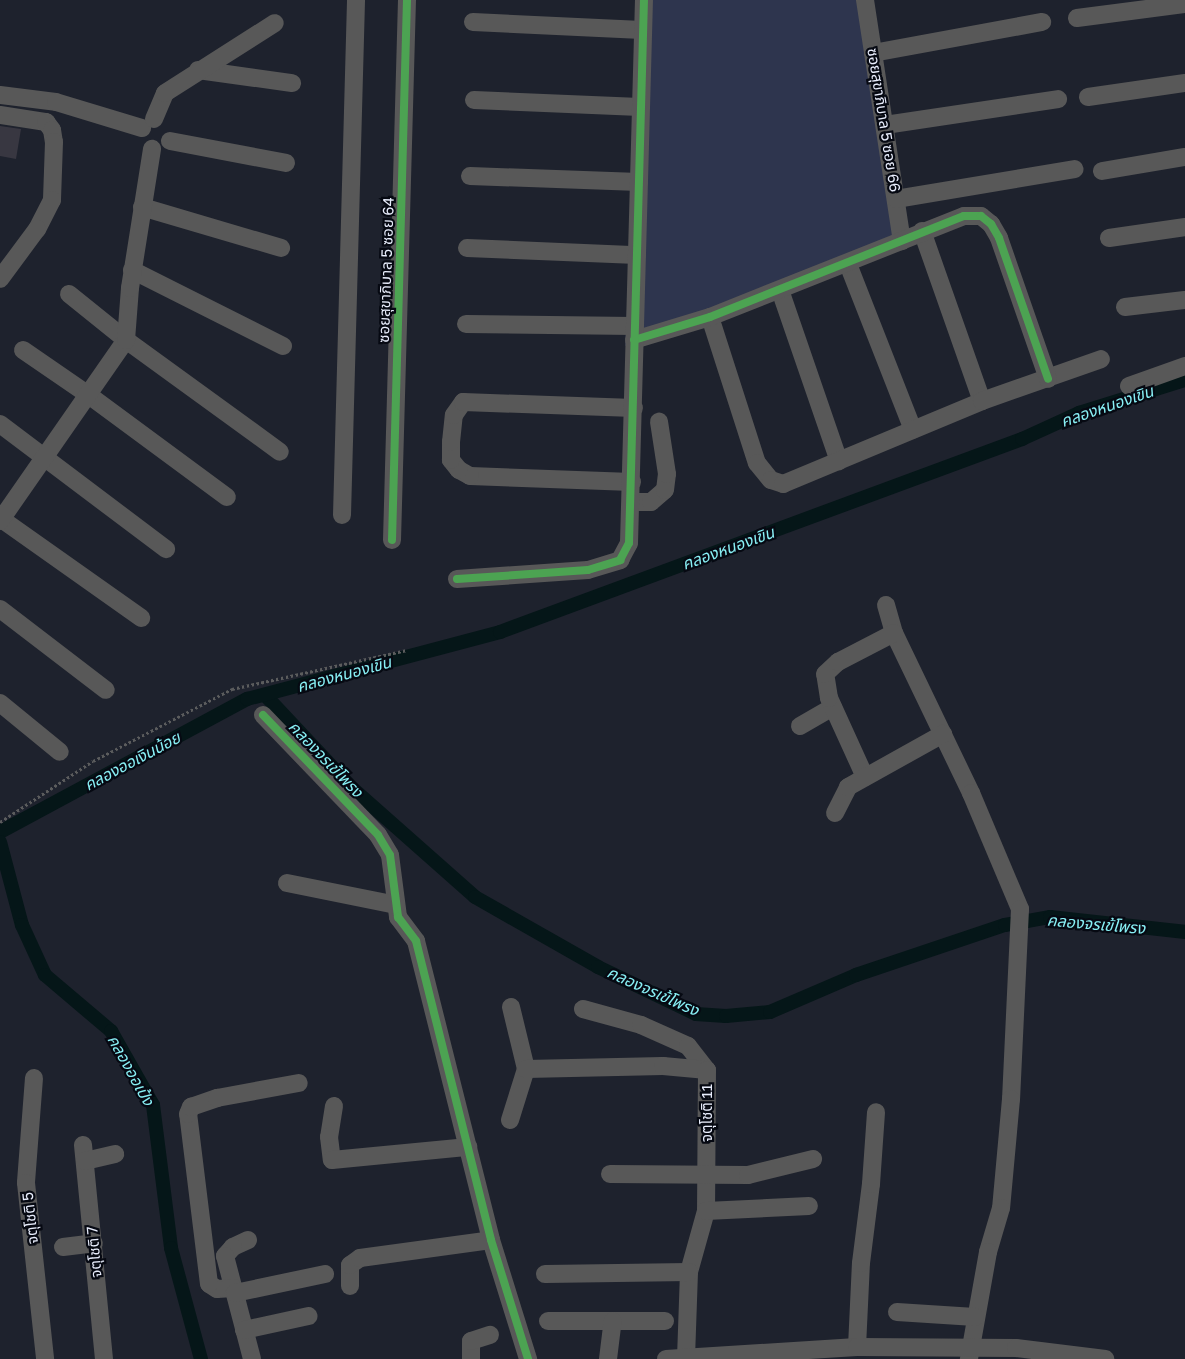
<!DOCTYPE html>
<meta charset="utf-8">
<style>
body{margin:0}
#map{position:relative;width:1185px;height:1359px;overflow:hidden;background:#1e222d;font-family:"Golos Text","Noto Sans Thai",sans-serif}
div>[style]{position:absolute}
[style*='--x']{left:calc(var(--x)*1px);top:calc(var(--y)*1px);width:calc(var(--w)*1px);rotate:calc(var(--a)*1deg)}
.green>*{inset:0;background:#2e354e}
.canal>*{height:14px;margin:-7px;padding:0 7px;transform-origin:7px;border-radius:7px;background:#051618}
.building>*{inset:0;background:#383741}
.path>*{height:2.5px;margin-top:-1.25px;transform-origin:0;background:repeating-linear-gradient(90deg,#5b5c5d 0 2.5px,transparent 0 5px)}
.minor>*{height:18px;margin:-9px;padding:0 9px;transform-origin:9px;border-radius:9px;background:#585858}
.cycleway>*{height:8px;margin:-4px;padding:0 4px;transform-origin:4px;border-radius:4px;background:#4ca352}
span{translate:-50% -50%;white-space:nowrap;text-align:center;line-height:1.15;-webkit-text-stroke:4.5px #060912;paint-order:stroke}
.street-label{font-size:15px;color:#e8edfc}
.water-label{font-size:16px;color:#88f0f5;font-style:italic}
</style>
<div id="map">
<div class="green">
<div style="clip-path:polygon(643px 0,864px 0,899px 241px,625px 346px)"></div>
</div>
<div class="canal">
<div style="--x:265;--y:695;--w:127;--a:46.9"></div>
<div style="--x:352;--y:788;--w:164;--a:41.5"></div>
<div style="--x:475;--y:897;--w:142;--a:29.6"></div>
<div style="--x:598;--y:967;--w:109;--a:25.6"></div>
<div style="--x:696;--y:1014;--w:30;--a:4"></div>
<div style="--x:726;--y:1016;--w:44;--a:-5.2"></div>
<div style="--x:770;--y:1012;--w:94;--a:-23.3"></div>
<div style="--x:856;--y:975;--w:157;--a:-18.6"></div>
<div style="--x:1005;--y:925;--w:46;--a:-10.1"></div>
<div style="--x:1050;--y:917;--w:136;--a:6.3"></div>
<div style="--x:0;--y:832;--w:281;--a:-28.3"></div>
<div style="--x:247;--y:699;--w:262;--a:-14.8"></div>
<div style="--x:500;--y:632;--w:557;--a:-20.29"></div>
<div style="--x:1022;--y:439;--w:63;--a:-24.5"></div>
<div style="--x:1079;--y:413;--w:111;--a:-17.3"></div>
<div style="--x:0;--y:842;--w:86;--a:75.2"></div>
<div style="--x:22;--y:925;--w:55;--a:65.3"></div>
<div style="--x:45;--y:975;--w:87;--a:40.3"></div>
<div style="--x:111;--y:1031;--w:85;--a:60.4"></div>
<div style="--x:153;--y:1105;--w:144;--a:82.8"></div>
<div style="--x:171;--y:1248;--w:115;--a:74.9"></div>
</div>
<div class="building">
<div style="clip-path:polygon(0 126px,21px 129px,16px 159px,0 156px)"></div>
</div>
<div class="path">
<div style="--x:0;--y:822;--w:111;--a:-33.3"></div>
<div style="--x:93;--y:761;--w:157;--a:-27.4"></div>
<div style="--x:232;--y:689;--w:178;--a:-12.6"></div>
</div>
<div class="minor">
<div style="--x:865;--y:0;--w:244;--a:81.3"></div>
<div style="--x:1077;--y:18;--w:109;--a:-7.4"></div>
<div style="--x:473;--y:22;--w:169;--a:2.7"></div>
<div style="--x:873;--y:53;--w:172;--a:-10.4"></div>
<div style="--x:198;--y:70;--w:95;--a:7.9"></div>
<div style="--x:0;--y:95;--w:56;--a:7.1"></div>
<div style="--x:56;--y:102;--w:90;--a:16.8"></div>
<div style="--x:1088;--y:97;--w:98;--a:-8.2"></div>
<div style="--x:474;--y:100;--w:166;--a:2.4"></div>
<div style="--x:0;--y:115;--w:47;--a:8.7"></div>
<div style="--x:46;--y:122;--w:10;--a:53"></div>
<div style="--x:52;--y:130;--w:12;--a:81"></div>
<div style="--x:54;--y:142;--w:58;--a:92"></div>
<div style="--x:52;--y:200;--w:33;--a:117"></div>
<div style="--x:37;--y:229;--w:62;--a:126.5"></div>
<div style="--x:154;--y:119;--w:28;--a:-67"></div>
<div style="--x:165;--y:93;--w:130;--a:-32.5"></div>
<div style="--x:885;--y:125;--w:175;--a:-8.5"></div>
<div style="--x:170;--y:141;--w:118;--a:10.7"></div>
<div style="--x:1102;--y:171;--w:84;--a:-9.6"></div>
<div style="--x:470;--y:176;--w:169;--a:2"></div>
<div style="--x:896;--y:199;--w:181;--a:-9.5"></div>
<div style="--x:142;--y:207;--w:145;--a:16.4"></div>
<div style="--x:922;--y:231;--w:180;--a:70.6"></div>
<div style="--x:1109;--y:238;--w:77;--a:-8.2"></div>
<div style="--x:467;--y:248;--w:170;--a:2.4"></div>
<div style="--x:848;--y:264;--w:178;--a:68.6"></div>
<div style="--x:132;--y:270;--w:169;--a:26.7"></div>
<div style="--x:780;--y:290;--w:181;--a:71"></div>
<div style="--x:69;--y:294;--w:73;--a:38.9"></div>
<div style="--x:126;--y:340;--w:190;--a:36"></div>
<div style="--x:1125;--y:307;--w:60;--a:-6.7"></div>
<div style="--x:710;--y:317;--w:153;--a:72.2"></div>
<div style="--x:757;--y:463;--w:22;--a:51"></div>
<div style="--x:771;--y:480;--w:13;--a:18"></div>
<div style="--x:783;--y:484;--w:216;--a:-22.6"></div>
<div style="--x:982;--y:401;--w:126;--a:-19.4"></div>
<div style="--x:466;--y:324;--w:168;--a:0.7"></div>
<div style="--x:634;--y:340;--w:79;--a:-16.8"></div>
<div style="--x:710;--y:317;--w:273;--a:-21.7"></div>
<div style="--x:964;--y:216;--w:17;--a:0"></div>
<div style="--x:981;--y:216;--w:13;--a:39"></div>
<div style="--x:991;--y:224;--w:16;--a:60"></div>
<div style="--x:999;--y:238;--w:149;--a:70.8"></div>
<div style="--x:23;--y:350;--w:81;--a:34.5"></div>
<div style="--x:90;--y:396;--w:170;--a:36.4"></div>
<div style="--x:1129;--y:386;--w:59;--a:-19.7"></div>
<div style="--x:0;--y:424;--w:208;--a:37"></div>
<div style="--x:632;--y:482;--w:162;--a:-177.9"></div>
<div style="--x:470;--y:476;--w:13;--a:-151"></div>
<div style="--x:459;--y:470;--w:13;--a:-129"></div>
<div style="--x:451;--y:460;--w:18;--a:-90"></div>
<div style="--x:451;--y:442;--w:27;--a:-84"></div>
<div style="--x:454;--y:415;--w:16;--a:-55"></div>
<div style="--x:463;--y:402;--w:171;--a:2"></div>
<div style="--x:631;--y:502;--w:20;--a:0"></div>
<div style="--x:651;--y:502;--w:18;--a:-41"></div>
<div style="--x:665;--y:490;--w:16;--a:-83"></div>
<div style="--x:667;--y:474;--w:53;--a:-98.7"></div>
<div style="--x:342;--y:515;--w:515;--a:-88.44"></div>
<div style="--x:0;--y:518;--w:173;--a:35.3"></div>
<div style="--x:0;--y:521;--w:221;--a:-55.2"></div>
<div style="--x:126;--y:340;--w:52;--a:-85.6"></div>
<div style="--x:130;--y:288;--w:141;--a:-81"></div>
<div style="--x:392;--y:540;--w:540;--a:-88.41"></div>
<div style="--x:457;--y:579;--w:131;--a:-3.9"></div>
<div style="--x:588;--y:570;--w:34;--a:-17"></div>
<div style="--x:620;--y:560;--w:19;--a:-62"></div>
<div style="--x:629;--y:543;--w:543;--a:-88.42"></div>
<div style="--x:886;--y:605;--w:29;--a:74"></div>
<div style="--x:894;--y:633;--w:178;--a:64.3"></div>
<div style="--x:971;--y:793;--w:126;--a:67.1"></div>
<div style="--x:1020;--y:909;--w:190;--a:92.7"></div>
<div style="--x:1011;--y:1099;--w:109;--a:95.2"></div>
<div style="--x:1001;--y:1208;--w:46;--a:106.5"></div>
<div style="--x:988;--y:1252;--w:109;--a:100.1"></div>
<div style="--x:0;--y:609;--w:133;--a:37.4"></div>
<div style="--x:0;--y:703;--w:77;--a:39.2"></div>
<div style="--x:263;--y:715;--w:166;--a:46.2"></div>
<div style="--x:378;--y:835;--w:23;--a:59"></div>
<div style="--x:390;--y:855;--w:63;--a:82.6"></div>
<div style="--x:398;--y:917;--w:30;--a:53"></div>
<div style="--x:416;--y:941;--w:308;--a:75.9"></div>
<div style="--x:491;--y:1240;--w:125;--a:72.7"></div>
<div style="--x:800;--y:726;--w:38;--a:-30"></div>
<div style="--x:865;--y:777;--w:87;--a:-114.5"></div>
<div style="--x:829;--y:698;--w:24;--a:-99"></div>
<div style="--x:825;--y:674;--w:18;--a:-43"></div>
<div style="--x:838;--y:662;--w:63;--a:-27.4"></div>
<div style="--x:835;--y:813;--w:29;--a:-63"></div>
<div style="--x:848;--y:787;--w:109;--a:-29.2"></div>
<div style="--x:287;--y:883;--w:111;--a:11.4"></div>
<div style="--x:511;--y:1007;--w:64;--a:76.4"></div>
<div style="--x:583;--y:1009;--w:60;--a:15.4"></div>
<div style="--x:641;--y:1025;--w:51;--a:24.1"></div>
<div style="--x:688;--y:1046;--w:31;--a:52"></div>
<div style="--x:34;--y:1078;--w:105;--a:94.4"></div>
<div style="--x:26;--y:1183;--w:177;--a:83.8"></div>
<div style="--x:334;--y:1106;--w:31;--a:99"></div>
<div style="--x:329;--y:1137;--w:23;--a:83"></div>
<div style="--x:332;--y:1160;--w:137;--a:-5.5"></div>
<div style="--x:510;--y:1120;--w:53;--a:-72.6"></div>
<div style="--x:526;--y:1069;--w:137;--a:-1.3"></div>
<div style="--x:663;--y:1066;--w:44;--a:5.2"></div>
<div style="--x:707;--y:1070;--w:141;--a:90.4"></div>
<div style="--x:706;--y:1211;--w:63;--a:105.6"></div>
<div style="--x:689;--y:1272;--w:86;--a:92"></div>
<div style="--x:83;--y:1145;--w:215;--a:84.4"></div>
<div style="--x:85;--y:1161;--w:31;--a:-13"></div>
<div style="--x:610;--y:1174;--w:138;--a:0.4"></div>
<div style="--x:748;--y:1175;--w:67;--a:-13.8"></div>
<div style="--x:706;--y:1211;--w:103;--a:-2.8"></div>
<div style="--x:248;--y:1240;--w:17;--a:155"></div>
<div style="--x:233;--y:1247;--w:12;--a:132"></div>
<div style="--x:225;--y:1256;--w:106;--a:75.3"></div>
<div style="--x:63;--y:1247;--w:31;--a:-7"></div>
<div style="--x:545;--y:1274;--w:144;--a:-0.8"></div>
<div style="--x:350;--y:1286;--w:21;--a:-90"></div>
<div style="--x:350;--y:1265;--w:12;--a:-35"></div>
<div style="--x:360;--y:1258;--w:132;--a:-7.8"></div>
<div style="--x:234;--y:1288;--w:17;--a:177"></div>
<div style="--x:217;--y:1289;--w:9;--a:-148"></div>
<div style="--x:209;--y:1284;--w:171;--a:-97"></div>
<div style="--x:188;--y:1114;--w:8;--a:-67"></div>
<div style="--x:191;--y:1107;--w:28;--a:-19"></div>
<div style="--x:217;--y:1098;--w:83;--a:-10.4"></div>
<div style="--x:235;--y:1293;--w:92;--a:-11.9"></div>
<div style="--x:897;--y:1312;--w:78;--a:3.7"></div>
<div style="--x:548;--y:1321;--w:117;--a:0"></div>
<div style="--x:244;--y:1330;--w:66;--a:-12.2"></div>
<div style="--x:857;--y:1347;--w:84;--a:-87.3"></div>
<div style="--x:861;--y:1263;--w:80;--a:-82.8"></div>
<div style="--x:871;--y:1184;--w:72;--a:-86"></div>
<div style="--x:471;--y:1359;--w:18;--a:-90"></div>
<div style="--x:471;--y:1341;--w:20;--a:-18"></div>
<div style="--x:608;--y:1359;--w:38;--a:-83"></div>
<div style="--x:666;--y:1359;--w:191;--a:-3.6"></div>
<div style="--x:857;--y:1347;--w:159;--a:0.4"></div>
<div style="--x:1016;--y:1348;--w:90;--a:7"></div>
</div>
<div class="cycleway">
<div style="--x:634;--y:340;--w:79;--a:-16.8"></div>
<div style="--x:710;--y:317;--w:273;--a:-21.7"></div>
<div style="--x:964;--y:216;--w:17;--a:0"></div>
<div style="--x:981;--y:216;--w:13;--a:39"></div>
<div style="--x:991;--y:224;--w:16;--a:60"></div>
<div style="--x:999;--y:238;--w:149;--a:70.8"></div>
<div style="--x:392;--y:540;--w:540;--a:-88.41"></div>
<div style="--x:457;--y:579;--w:131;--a:-3.9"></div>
<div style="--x:588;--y:570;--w:34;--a:-17"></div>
<div style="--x:620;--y:560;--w:19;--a:-62"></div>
<div style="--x:629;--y:543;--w:543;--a:-88.42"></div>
<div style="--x:263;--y:715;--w:166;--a:46.2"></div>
<div style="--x:378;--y:835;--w:23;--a:59"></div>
<div style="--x:390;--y:855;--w:63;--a:82.6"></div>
<div style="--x:398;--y:917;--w:30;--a:53"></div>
<div style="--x:416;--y:941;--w:308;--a:75.9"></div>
<div style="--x:491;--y:1240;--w:125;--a:72.7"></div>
</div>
<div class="street-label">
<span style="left:884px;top:120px;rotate:81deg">ซอยสุขาภิบาล 5 ซอย 66</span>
<span style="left:386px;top:270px;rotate:-88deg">ซอยสุขาภิบาล 5 ซอย 64</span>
<span style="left:707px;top:1113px;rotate:-90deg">จตุโชติ 11</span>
<span style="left:30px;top:1218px;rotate:-96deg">จตุโชติ 5</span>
<span style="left:94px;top:1252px;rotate:-95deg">จตุโชติ 7</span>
</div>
<div class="water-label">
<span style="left:1107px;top:406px;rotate:-19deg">คลองหนองเขิน</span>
<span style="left:728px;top:548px;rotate:-20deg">คลองหนองเขิน</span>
<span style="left:344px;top:674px;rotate:-15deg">คลองหนองเขิน</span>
<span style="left:326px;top:759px;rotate:46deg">คลองจรเข้โพรง</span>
<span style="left:132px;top:761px;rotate:-28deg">คลองออเงินน้อย</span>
<span style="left:1096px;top:924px;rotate:5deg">คลองจรเข้โพรง</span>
<span style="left:653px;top:991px;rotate:24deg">คลองจรเข้โพรง</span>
<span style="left:131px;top:1070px;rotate:61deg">คลองออเป้ง</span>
</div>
</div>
